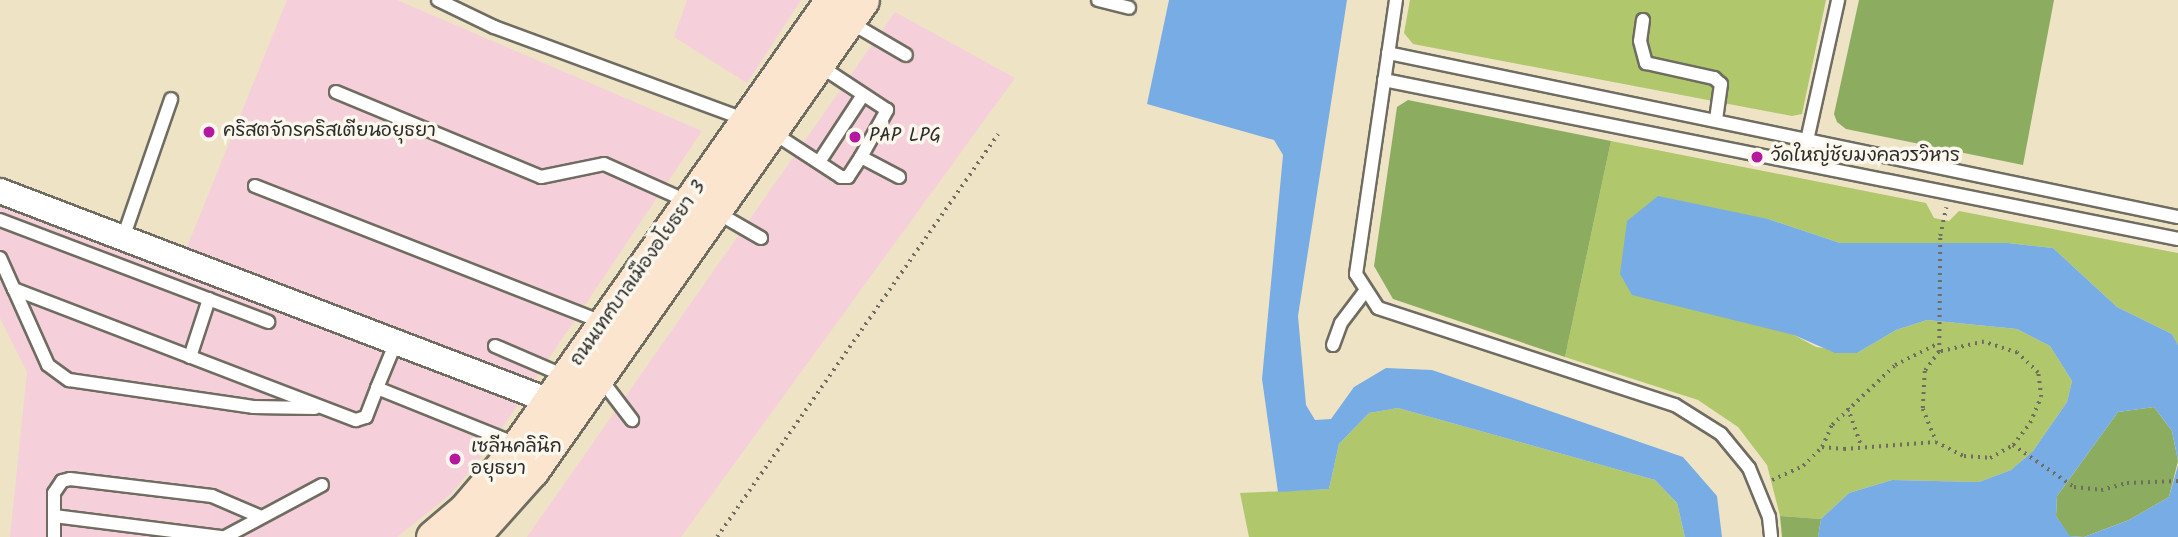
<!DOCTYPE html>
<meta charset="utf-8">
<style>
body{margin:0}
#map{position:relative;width:2178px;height:537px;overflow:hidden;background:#eee4c5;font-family:Kalam,"Playpen Sans Thai",sans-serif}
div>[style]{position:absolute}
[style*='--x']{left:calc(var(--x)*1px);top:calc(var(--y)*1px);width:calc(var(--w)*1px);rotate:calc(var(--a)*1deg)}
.built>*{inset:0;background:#f5cfda}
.green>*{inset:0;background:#b0c76c}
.forest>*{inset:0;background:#8cac60}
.water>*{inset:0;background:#78ace5}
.path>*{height:3.5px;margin-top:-1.75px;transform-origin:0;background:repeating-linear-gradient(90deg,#6f6c61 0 2px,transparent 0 7px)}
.roads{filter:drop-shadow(2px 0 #6f6c61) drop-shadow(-2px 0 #6f6c61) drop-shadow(0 2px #6f6c61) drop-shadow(0 -2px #6f6c61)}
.lane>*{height:12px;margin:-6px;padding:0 6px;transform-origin:6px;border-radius:6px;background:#fff}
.street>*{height:24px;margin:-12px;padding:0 12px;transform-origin:12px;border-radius:12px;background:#fff}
.secondary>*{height:33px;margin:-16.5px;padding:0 16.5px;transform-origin:16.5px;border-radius:16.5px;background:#fce5cf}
.dots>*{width:19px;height:19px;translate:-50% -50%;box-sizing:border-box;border:4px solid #fbf7ec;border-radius:50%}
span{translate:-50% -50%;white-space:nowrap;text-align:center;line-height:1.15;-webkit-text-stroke:7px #fbf7ec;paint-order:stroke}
.poi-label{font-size:19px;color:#2b2b2b}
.left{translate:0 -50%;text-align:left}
.street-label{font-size:19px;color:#2b2b2b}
</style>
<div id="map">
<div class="built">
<div style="clip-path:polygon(287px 0,397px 0,702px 131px,488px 449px,450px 495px,397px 537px,10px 537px,27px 372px,0 318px,0 201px,178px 269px)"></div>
<div style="clip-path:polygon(687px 0,801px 0,747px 83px,674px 37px)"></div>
<div style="clip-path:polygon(895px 12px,1015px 78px,681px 537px,527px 537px)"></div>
</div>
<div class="green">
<div style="clip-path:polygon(1410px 0,1826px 0,1802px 114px,1792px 116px,1413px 44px,1404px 33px)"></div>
<div style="clip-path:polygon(1611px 141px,1926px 203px,1934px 218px,1949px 221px,1959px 211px,2178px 253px,2178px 345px,2172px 334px,2117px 307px,2053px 248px,2008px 243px,1840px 243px,1768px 219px,1794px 335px,1816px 347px,1857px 353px,1896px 330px,1927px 320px,2017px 329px,2050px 346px,2072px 381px,2067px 402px,2033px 451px,2011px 470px,1979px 482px,1892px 480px,1849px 493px,1821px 519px,1780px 516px,1767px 465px,1738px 427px,1698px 400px,1565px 357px)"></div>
<div style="clip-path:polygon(1398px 408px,1655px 480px,1677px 503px,1685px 537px,1249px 537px,1240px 493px,1329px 489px,1339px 444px,1369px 413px)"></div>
</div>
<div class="forest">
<div style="clip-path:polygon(1859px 0,2054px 0,2023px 165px,1846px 129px,1837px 122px,1834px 114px)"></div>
<div style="clip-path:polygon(1408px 100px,1611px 141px,1565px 357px,1393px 299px,1374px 266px,1397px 107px)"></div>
<div style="clip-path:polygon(2154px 407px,2172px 431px,2178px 461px,2169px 497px,2129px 520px,2084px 537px,2069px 536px,2056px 516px,2057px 496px,2118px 412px)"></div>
<div style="clip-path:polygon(1780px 516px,1821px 519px,1818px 537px,1782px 537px)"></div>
</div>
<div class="water">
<div style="clip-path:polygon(1169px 0,1347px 0,1298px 316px,1306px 405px,1315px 420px,1331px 419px,1354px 387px,1386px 368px,1432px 370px,1683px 457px,1717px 496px,1722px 537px,1685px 537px,1677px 503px,1655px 480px,1398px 408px,1369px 413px,1339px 444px,1329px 489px,1278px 492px,1262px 379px,1283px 155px,1274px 140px,1147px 104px)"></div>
<div style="clip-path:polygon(1658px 196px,1768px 219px,1840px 243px,2008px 243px,2053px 248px,2117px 307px,2172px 334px,2178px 345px,2178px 461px,2172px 431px,2154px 407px,2118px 412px,2057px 496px,2056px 516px,2070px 536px,2084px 537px,2129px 520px,2169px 497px,2178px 465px,2178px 537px,1818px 537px,1821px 519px,1849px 493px,1892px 480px,1979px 482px,2011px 470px,2033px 451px,2067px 402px,2072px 381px,2050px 346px,2017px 329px,1927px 320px,1896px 330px,1857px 353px,1835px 353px,1794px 335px,1632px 295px,1620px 274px,1627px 221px)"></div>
</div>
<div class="path">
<div style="--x:1939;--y:352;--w:116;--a:-89.5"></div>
<div style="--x:1940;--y:236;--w:29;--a:-78"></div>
<div style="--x:1848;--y:408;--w:42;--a:70.7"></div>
<div style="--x:2013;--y:445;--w:74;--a:34.5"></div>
<div style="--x:2074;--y:487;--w:27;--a:6"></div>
<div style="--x:2101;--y:490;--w:27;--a:-15"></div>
<div style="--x:2127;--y:483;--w:51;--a:-2.2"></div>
<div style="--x:1822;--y:447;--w:22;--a:5"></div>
<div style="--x:1844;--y:449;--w:92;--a:-4.4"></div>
<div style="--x:1936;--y:442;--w:31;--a:27"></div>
<div style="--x:1964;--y:456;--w:26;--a:4"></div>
<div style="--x:1990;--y:458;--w:26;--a:-29"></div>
<div style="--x:2013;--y:445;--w:28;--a:-52"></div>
<div style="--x:2030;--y:423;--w:28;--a:-67"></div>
<div style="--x:2041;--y:397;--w:24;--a:-97"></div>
<div style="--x:2038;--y:373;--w:29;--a:-136"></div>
<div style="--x:2017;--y:353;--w:35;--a:-162"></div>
<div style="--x:1984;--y:342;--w:46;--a:167.5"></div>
<div style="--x:1939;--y:352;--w:24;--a:126"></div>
<div style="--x:1925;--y:371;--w:38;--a:93"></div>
<div style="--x:1923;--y:409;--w:35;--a:68"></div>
<div style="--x:1772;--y:480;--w:34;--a:-24"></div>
<div style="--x:1803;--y:466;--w:27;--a:-45"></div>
<div style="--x:1822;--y:447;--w:24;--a:-66"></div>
<div style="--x:1832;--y:425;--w:87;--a:-43.6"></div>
<div style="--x:1895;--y:365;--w:47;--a:-26.6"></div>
<div style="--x:717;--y:537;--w:491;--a:-55.1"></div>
</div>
<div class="roads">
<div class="lane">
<div style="--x:438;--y:0;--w:62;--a:25.7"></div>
<div style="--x:494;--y:27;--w:270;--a:20.2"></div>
<div style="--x:1098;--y:0;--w:32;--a:14"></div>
<div style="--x:1396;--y:0;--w:277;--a:98.3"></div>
<div style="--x:1356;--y:274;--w:40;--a:57.1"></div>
<div style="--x:1378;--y:308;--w:312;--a:18.1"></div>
<div style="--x:1675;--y:405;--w:54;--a:32.2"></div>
<div style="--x:1721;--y:434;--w:44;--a:50.5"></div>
<div style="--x:1749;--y:468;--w:53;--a:67.8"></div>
<div style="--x:1769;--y:517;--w:20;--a:84"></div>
<div style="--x:1643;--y:20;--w:21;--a:98"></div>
<div style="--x:1640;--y:41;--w:23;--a:75"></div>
<div style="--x:1646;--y:63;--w:70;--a:12.4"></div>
<div style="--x:1714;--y:78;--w:9;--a:41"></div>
<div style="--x:1721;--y:84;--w:37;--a:98"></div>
<div style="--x:848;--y:21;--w:67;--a:30.4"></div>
<div style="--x:1388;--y:53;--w:807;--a:11.73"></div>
<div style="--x:1384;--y:80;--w:810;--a:11.32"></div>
<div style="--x:336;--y:92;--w:222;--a:22.5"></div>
<div style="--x:541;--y:177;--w:64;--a:-11.7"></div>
<div style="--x:604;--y:164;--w:93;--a:24.1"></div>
<div style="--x:772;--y:132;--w:82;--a:33.1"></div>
<div style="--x:841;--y:177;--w:7;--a:0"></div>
<div style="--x:848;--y:177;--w:24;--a:-57"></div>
<div style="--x:861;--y:157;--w:54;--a:-61"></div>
<div style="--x:887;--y:110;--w:84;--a:-146.7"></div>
<div style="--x:861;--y:157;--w:43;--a:27.8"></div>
<div style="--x:819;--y:162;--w:80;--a:-56.7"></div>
<div style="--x:1802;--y:163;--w:167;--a:-77.5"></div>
<div style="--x:255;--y:186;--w:375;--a:21.4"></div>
<div style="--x:716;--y:212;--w:52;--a:30"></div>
<div style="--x:0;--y:220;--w:287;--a:20.8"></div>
<div style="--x:123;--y:238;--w:147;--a:-70.9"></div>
<div style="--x:0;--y:258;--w:34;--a:66"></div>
<div style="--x:14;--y:289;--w:366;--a:21"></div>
<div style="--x:356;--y:420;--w:10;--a:-17"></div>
<div style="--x:366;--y:417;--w:31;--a:-69"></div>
<div style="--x:377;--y:388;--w:153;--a:21.9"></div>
<div style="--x:14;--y:289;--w:83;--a:65.9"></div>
<div style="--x:48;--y:365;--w:26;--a:36"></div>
<div style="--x:69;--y:380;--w:186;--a:8.3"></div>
<div style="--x:253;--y:407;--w:62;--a:0.9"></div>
<div style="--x:1333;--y:345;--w:23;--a:-70"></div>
<div style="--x:1341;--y:323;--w:41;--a:-52.9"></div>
<div style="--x:495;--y:346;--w:76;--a:23.2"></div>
<div style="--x:190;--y:357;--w:61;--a:-71.9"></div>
<div style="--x:600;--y:378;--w:53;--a:52.7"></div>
<div style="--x:377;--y:388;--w:50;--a:-67.6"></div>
<div style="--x:54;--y:516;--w:168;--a:7.2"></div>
<div style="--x:54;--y:537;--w:44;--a:-90"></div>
<div style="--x:54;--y:493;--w:14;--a:-56"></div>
<div style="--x:62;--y:481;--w:8;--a:-14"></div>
<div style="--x:70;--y:479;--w:143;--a:6.8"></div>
<div style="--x:212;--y:496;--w:53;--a:23.2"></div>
<div style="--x:225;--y:537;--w:110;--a:-28.2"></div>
</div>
<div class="street">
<div style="--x:0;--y:191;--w:589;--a:20.9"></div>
</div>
<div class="secondary">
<div style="--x:433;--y:537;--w:42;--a:-40.2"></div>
<div style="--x:465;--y:510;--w:72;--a:-49.5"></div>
<div style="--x:512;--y:455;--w:556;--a:-54.88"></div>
<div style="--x:472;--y:537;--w:90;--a:-48.2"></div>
<div style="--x:532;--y:470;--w:574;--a:-54.93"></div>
</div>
</div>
<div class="dots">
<div style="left:209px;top:132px;background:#b5179e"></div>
<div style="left:855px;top:137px;background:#b5179e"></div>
<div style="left:1757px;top:157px;background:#b5179e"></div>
<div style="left:455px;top:459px;background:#b5179e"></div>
</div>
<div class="poi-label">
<span class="left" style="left:223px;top:132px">คริสตจักรคริสเตียนอยุธยา</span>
<span class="left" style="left:869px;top:137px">PAP LPG</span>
<span class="left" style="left:1771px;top:157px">วัดใหญ่ชัยมงคลวรวิหาร</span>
<span class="left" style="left:471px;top:459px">เซลีนคลินิก<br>อยุธยา</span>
</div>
<div class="street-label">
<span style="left:639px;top:274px;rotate:-55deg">ถนนเทศบาลเมืองอโยธยา 3</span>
</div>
</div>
